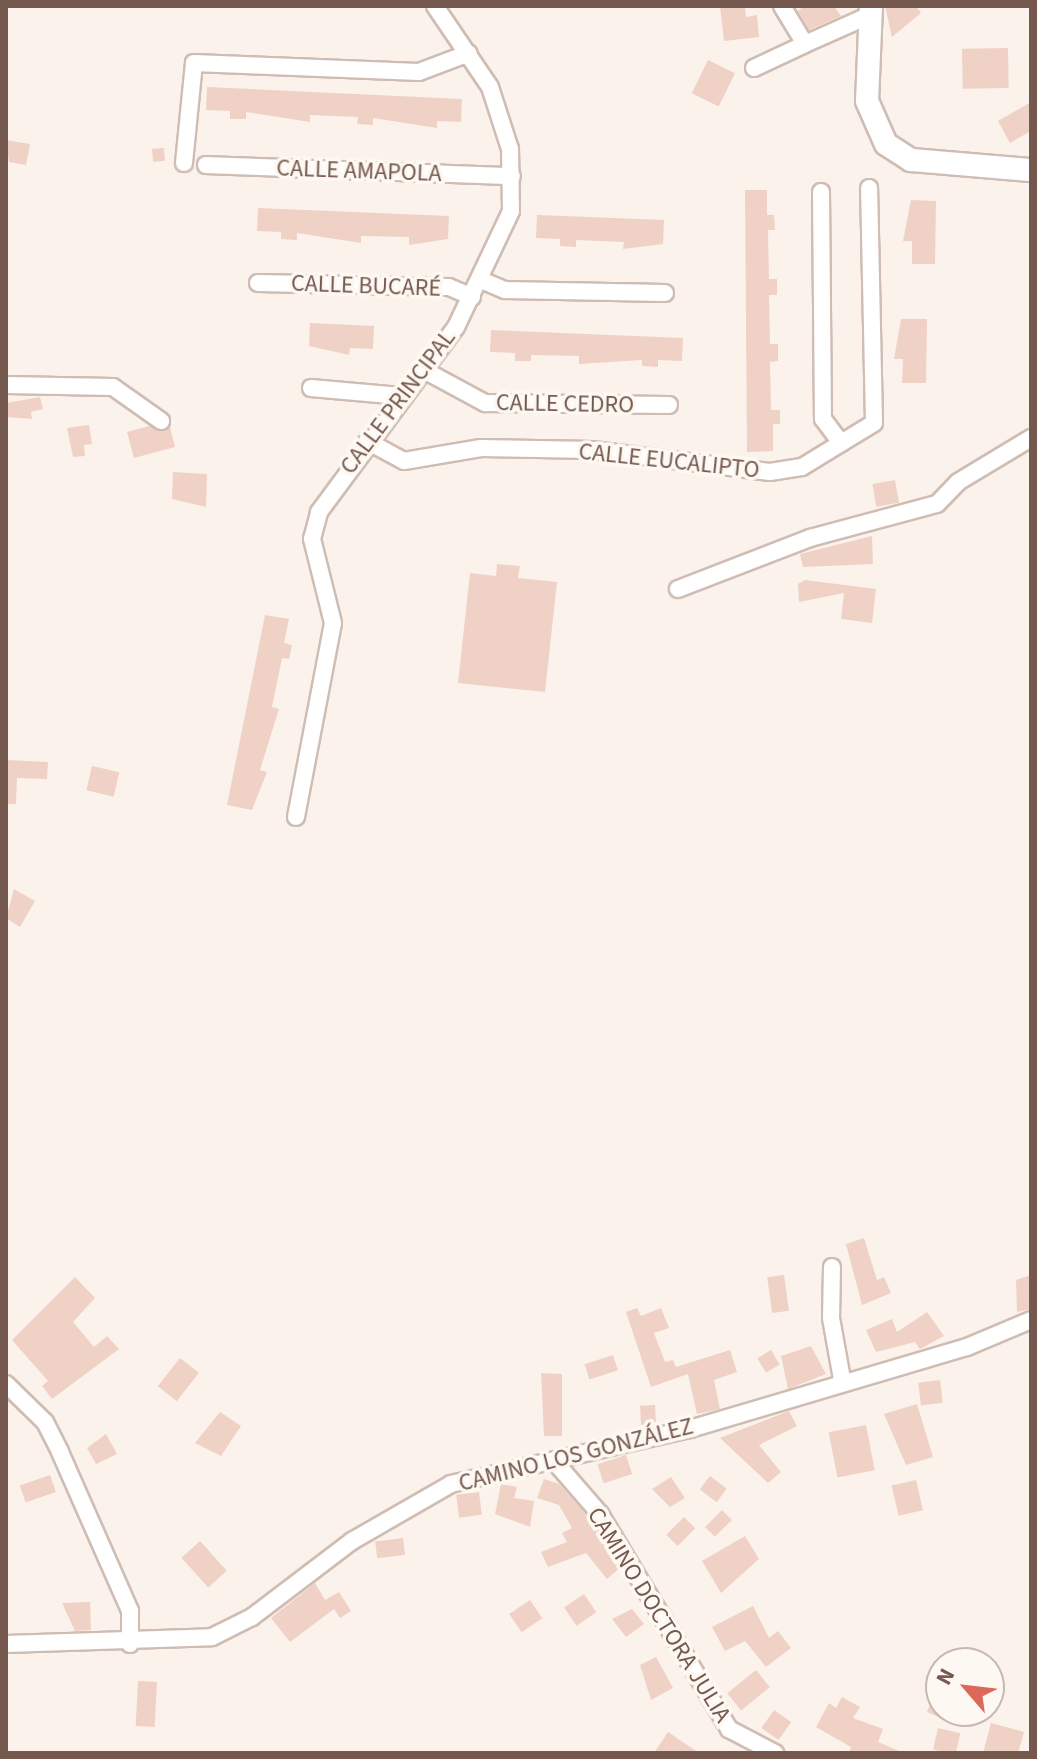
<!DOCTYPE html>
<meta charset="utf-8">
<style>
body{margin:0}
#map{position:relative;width:1037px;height:1759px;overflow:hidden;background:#fbf3eb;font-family:"Source Sans 3",sans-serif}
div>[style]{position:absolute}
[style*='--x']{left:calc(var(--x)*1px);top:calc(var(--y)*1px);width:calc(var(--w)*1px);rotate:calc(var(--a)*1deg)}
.building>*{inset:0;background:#efd1c5;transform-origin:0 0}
.roads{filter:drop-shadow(2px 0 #cfbdb4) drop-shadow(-2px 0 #cfbdb4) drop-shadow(0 2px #cfbdb4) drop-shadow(0 -2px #cfbdb4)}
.minor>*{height:16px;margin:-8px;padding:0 8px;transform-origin:8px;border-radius:8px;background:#fff}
.tertiary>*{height:22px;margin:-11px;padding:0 11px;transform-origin:11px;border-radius:11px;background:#fff}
span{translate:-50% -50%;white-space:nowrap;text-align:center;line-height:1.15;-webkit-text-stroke:7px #fef8f2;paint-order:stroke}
.street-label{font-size:24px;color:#75594f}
.frame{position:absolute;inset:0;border:8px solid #75594f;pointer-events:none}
.north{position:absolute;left:925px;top:1647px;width:80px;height:80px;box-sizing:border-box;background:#fef8f2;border:2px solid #c7b8b1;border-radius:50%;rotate:298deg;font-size:22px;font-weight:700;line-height:32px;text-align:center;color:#75594f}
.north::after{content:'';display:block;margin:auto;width:28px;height:36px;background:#dc685a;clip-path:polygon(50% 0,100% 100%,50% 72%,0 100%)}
</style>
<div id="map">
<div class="building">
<div style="clip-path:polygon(720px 6px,745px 6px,746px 17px,757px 15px,759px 37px,724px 41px)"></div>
<div style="clip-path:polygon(804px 6px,834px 6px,841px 16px,809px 30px,798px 11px)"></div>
<div style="clip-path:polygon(885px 6px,916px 6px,921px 13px,892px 37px)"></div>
<div style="left:1008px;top:48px;width:40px;height:46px;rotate:89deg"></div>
<div style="left:708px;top:60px;width:30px;height:37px;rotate:26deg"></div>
<div style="clip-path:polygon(207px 87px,462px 99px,461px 122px,437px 121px,437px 128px,373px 118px,373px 125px,357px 124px,358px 117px,310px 115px,310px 122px,246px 112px,246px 119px,230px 119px,230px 111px,206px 110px)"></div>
<div style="clip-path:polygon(1031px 102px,1031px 131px,1010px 143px,998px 121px)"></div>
<div style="clip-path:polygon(6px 140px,30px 144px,26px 165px,9px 162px)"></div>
<div style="left:164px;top:148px;width:13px;height:12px;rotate:86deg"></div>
<div style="clip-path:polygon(745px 190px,767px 190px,767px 215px,774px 215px,775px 230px,768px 230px,769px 279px,777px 279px,777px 295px,769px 295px,770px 344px,778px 344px,778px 361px,770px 362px,771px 410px,780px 410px,780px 424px,773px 424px,773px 451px,747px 452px)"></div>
<div style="clip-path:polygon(911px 200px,936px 201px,935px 264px,912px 264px,912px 241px,903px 241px)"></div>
<div style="clip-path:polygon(258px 208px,449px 216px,448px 239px,409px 245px,409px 237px,361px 236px,361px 243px,297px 233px,297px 240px,281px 239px,281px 232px,257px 231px)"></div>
<div style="clip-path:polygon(537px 215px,664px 220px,663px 244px,623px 249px,624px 242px,576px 240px,576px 247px,560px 246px,560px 239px,536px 238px)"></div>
<div style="clip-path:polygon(901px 319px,927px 319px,926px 383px,902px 383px,903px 359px,894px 359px)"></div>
<div style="clip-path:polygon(310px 323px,374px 326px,373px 349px,350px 348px,349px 355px,309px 346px)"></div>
<div style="clip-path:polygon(491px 330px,683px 338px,682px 361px,658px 360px,658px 367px,642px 366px,642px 360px,579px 364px,579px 356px,531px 355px,531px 361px,515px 361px,515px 353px,490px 352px)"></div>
<div style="clip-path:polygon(40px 397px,43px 409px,31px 412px,32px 419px,6px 417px,6px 403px)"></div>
<div style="clip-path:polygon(89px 425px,92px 444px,84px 445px,85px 456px,73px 457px,67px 428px)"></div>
<div style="clip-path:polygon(149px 426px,170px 427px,175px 447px,134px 458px,127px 432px)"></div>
<div style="clip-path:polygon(173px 472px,207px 474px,206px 507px,172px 499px)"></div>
<div style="left:895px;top:480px;width:23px;height:23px;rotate:80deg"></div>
<div style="clip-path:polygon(872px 536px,873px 564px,803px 567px,800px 554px)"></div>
<div style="clip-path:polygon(497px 564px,520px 566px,518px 578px,557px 582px,545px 692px,458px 683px,470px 573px,496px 576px)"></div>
<div style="clip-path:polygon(805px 580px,876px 589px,872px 623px,841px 619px,844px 593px,799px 602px,798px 584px)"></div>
<div style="clip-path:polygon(265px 615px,289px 619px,284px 643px,292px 645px,289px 659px,282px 658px,272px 707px,279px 709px,260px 770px,267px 772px,252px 810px,227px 805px)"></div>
<div style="clip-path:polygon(6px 760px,48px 762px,47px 779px,17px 778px,16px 804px,6px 804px)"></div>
<div style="left:92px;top:766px;width:28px;height:25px;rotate:13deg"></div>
<div style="clip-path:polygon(14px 889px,35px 901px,20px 927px,6px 918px)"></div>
<div style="clip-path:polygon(864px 1238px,877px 1280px,884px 1277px,891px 1293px,862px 1305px,846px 1244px)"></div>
<div style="left:784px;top:1275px;width:36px;height:17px;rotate:82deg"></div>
<div style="clip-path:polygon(1031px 1275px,1031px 1309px,1017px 1312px,1016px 1280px)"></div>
<div style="clip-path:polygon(75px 1277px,95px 1298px,73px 1322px,94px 1347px,107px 1336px,119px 1349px,52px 1399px,42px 1386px,48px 1381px,12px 1340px)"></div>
<div style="clip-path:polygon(637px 1308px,641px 1316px,661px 1308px,669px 1328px,654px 1333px,665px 1362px,673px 1360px,676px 1367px,730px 1350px,737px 1372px,714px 1380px,720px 1409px,697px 1414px,688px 1374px,651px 1387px,626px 1312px)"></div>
<div style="clip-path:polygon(927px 1312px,944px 1336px,920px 1349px,915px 1342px,876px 1352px,866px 1330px,892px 1319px,897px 1332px)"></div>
<div style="clip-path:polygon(811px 1346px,826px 1374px,788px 1389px,781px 1356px)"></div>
<div style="left:771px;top:1350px;width:17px;height:16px;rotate:59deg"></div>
<div style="left:613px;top:1355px;width:16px;height:30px;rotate:72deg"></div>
<div style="left:180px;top:1358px;width:24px;height:36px;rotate:38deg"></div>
<div style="clip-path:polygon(541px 1373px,562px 1374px,562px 1436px,544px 1436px)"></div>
<div style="left:940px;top:1380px;width:23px;height:22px;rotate:83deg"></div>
<div style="clip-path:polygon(917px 1404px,933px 1457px,906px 1465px,884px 1414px)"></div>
<div style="left:655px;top:1405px;width:19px;height:15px;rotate:87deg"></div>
<div style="clip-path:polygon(789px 1411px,797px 1426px,759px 1445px,781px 1472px,768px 1483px,720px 1438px)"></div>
<div style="clip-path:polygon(220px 1412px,241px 1426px,221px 1456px,195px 1443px)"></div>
<div style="left:866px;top:1425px;width:46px;height:38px;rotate:79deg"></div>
<div style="clip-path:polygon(106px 1434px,117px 1454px,96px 1464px,87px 1448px)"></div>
<div style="left:626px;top:1455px;width:20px;height:30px;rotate:72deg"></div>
<div style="left:50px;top:1475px;width:18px;height:32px;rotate:71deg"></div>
<div style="left:710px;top:1476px;width:21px;height:17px;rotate:37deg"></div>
<div style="clip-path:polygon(671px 1477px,685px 1498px,670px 1507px,652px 1489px)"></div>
<div style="clip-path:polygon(544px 1479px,559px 1484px,584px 1512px,620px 1568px,607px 1579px,586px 1553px,548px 1567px,541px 1552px,567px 1542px,562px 1533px,572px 1528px,559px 1505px,537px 1498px)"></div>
<div style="left:916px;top:1480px;width:31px;height:25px;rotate:77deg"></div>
<div style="clip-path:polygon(501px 1484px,517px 1487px,514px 1498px,534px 1501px,530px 1527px,495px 1514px)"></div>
<div style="left:479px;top:1492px;width:23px;height:23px;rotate:83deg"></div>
<div style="left:722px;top:1510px;width:14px;height:24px;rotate:45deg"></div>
<div style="left:684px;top:1517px;width:16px;height:25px;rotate:45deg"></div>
<div style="clip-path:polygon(745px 1536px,759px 1559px,721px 1593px,702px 1561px)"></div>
<div style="left:403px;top:1538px;width:17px;height:28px;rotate:83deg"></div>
<div style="left:200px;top:1541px;width:40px;height:25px;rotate:48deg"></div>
<div style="clip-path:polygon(315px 1583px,325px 1600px,339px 1592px,351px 1611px,340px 1618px,334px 1609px,290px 1642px,271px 1618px)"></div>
<div style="left:584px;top:1594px;width:22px;height:24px;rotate:56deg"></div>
<div style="left:530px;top:1600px;width:22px;height:25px;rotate:56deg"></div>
<div style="clip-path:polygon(90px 1602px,91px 1630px,75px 1631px,62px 1603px)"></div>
<div style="clip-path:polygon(753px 1606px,769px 1638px,778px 1631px,791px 1648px,766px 1667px,745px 1641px,725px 1651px,712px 1627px)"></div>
<div style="clip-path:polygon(632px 1609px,644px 1624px,626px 1637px,612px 1619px)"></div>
<div style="clip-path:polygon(656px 1657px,673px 1688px,651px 1700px,640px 1665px)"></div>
<div style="left:756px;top:1670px;width:22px;height:37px;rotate:51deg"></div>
<div style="clip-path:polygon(940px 1678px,941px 1678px,941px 1718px,927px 1712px)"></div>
<div style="left:138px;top:1681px;width:19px;height:45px;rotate:3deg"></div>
<div style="clip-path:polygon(842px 1697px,860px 1707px,853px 1718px,883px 1729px,878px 1742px,904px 1753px,849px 1753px,851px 1747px,816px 1727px,829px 1703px,836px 1708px)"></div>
<div style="left:774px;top:1710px;width:21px;height:22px;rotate:35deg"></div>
<div style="clip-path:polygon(991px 1723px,1024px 1732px,1018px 1753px,983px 1753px)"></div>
<div style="left:938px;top:1728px;width:23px;height:22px;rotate:13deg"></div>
<div style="clip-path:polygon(668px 1732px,699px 1753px,654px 1753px)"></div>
</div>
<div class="roads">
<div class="minor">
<div style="--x:782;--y:6;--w:44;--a:58.8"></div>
<div style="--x:805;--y:44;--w:71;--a:-24"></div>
<div style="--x:754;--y:68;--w:56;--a:-25.2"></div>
<div style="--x:184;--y:163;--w:100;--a:-84.3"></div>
<div style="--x:194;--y:63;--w:225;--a:2.3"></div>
<div style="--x:419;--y:72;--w:53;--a:-20.8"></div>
<div style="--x:206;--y:165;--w:306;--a:2.1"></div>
<div style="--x:821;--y:192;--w:227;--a:89.5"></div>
<div style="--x:823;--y:419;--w:30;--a:53"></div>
<div style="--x:481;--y:280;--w:26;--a:23"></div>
<div style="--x:505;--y:290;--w:160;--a:1.1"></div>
<div style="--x:258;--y:283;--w:191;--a:1.2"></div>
<div style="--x:449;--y:287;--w:25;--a:23"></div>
<div style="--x:422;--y:369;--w:72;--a:28.4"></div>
<div style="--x:485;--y:403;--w:184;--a:0.6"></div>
<div style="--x:6;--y:385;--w:107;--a:1.1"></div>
<div style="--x:113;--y:387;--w:59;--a:35.3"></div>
<div style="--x:311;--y:388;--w:90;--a:5.1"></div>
<div style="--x:367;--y:441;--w:42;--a:28.4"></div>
<div style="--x:404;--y:461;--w:78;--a:-9.6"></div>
<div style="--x:481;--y:448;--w:112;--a:1"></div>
<div style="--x:593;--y:450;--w:178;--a:7.1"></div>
<div style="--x:770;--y:472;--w:32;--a:-9"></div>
<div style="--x:802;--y:467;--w:84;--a:-31.4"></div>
<div style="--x:874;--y:423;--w:235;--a:-91.2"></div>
<div style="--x:678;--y:589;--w:142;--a:-21.1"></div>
<div style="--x:810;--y:538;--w:131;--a:-15"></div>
<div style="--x:937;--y:504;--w:30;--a:-46"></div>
<div style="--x:958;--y:482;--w:85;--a:-31.1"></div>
<div style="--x:296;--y:817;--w:197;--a:-79.2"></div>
<div style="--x:333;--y:623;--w:87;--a:-104"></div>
<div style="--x:312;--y:539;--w:28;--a:-75"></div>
<div style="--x:319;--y:512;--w:230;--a:-53.5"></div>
<div style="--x:456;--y:327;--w:128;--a:-64.6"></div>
<div style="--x:511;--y:211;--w:62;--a:-90.9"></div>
<div style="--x:510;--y:149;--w:65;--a:-107.9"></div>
<div style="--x:490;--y:87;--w:98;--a:-124.2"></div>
<div style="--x:832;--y:1267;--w:51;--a:91.1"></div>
<div style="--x:831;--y:1318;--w:62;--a:79.8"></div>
<div style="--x:6;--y:1384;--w:54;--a:44.3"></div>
<div style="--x:45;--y:1422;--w:34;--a:63"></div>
<div style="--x:60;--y:1452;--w:174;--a:66.2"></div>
<div style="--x:130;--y:1611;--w:33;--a:90"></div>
<div style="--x:555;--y:1462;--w:69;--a:49.1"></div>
<div style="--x:600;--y:1514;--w:251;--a:59"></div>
<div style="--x:729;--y:1729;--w:52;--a:27.6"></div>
<div style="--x:6;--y:1644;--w:206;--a:-1.9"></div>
<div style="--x:212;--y:1637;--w:45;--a:-26.6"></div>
<div style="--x:252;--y:1617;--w:126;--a:-37.2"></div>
<div style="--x:352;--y:1541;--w:114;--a:-29.9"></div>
<div style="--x:451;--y:1484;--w:245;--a:-13"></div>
<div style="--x:690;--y:1429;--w:289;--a:-16.5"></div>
<div style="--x:967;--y:1347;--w:69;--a:-22.9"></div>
</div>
<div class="tertiary">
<div style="--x:871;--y:6;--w:95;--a:92.4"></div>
<div style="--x:867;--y:101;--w:47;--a:66.2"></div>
<div style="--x:886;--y:144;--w:30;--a:33"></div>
<div style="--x:911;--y:160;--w:120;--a:4.8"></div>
</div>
</div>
<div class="street-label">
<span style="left:359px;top:171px;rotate:2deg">CALLE AMAPOLA</span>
<span style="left:366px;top:286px;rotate:2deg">CALLE BUCARÉ</span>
<span style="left:398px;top:402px;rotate:-53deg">CALLE PRINCIPAL</span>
<span style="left:565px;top:404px;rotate:1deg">CALLE CEDRO</span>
<span style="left:669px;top:461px;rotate:6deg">CALLE EUCALIPTO</span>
<span style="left:576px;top:1455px;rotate:-14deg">CAMINO LOS GONZÁLEZ</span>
<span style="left:659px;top:1615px;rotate:58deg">CAMINO DOCTORA JULIA</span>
</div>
<div class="frame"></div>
<div class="north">N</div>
</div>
